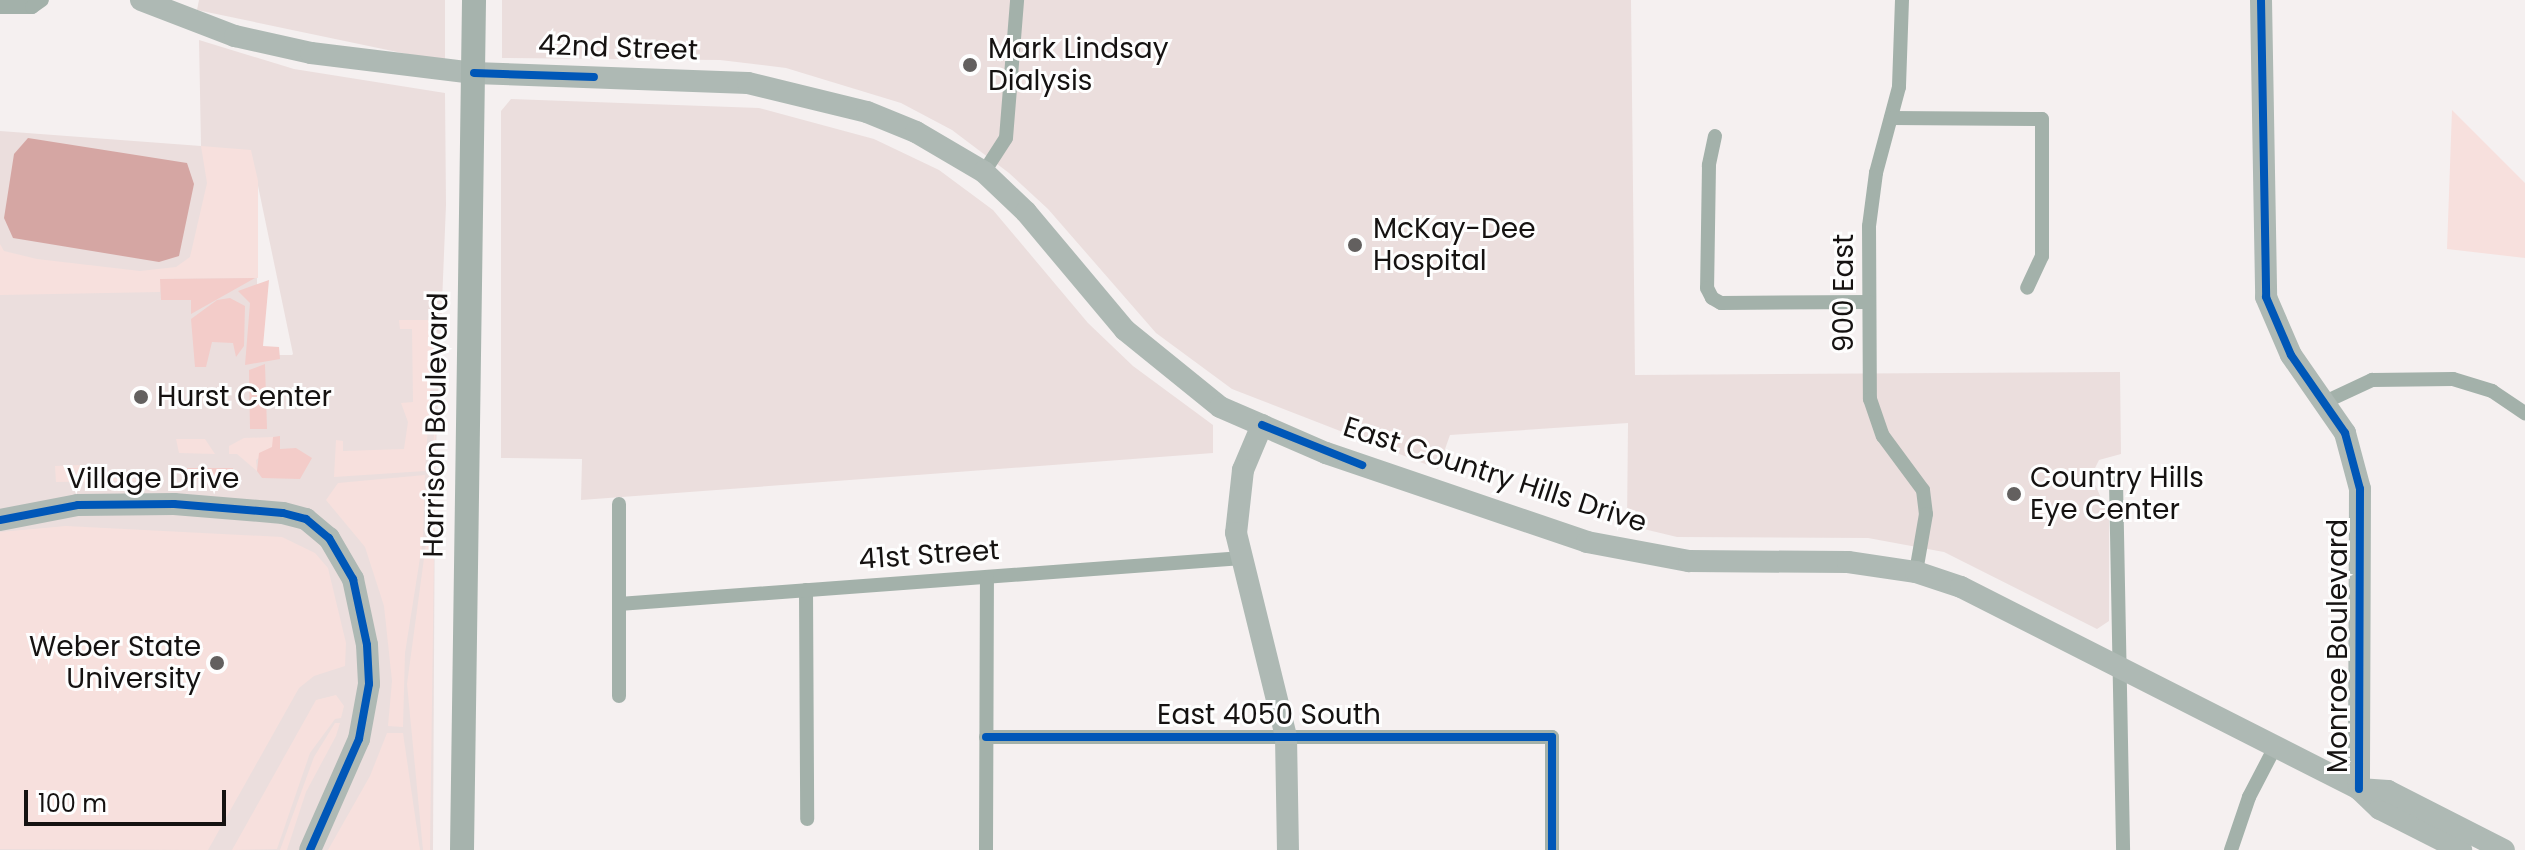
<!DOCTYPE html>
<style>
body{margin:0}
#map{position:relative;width:2525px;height:850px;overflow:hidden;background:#f5f0f0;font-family:Poppins,sans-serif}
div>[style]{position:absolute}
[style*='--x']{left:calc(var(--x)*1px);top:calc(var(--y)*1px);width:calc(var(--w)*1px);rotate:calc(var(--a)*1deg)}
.built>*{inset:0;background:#ebdedd}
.green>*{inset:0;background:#f7e0dd}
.forest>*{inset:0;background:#f3ccc9;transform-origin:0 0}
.water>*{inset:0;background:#d5a6a3}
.street>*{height:14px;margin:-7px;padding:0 7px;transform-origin:7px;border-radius:7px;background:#a3b1aa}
.secondary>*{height:22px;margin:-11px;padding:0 11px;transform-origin:11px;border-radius:11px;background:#aeb9b4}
.primary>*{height:24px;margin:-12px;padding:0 12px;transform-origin:12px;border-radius:12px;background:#a6b3ad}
.cycleway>*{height:8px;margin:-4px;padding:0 4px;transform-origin:4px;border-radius:4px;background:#0057b8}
.dots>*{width:22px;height:22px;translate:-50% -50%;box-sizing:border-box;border:4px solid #fefefe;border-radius:50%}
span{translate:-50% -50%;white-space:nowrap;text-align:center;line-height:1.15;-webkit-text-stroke:6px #fefefe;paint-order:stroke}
.street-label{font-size:28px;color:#151211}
.poi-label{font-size:28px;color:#151211}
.left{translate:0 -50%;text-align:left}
.right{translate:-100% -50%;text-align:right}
.scale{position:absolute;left:24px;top:790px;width:202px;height:36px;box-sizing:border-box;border:4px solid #151211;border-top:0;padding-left:10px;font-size:24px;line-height:28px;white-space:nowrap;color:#151211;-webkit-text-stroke:6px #fefefe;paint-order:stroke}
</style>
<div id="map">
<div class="built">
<div style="clip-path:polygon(199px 0,445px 0,445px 62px,197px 10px)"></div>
<div style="clip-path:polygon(502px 0,1631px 0,1635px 375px,2120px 372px,2121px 454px,2099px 460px,2091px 476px,2109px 515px,2109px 621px,2097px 629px,1944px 552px,1868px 538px,1677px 537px,1627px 525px,1628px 423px,1450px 435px,1438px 469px,1232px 389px,1156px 333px,1048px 209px,1009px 173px,952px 130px,901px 103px,786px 68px,720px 60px,502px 58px)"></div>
<div style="clip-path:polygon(evenodd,199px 40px,294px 69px,445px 93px,446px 205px,435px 474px,433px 850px,0 850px,0 131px,201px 146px,199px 40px,252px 157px,293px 354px,292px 355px,260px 355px,252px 157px)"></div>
<div style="clip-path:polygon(511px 99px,759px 108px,874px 139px,939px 170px,993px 210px,1088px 323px,1133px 366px,1213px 425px,1213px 453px,581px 500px,582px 459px,501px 458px,501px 111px)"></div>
</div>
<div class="green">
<div style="clip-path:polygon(2452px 110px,2525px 183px,2525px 258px,2447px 249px)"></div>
<div style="clip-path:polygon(201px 146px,251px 150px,258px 181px,258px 278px,161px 279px,160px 292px,0 295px,0 244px,4px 251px,37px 259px,140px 271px,176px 267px,190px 257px,207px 183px)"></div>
<div style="clip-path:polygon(399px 320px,435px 320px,425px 471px,334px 477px,336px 440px,343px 441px,343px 451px,404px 449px,408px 422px,401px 403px,413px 402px,412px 329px,400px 329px)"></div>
<div style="clip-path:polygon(436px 406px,430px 850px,423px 850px,407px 684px,427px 536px)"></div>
<div style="clip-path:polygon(273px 437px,273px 447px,256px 460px,257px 471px,237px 454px,229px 454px,229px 446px,244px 438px)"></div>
<div style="clip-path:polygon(176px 439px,205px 439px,215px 454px,179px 453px)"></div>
<div style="clip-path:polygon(81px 465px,82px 477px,165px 480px,56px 482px,55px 466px)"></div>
<div style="clip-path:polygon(425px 475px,423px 539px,405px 653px,403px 727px,388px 726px,392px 681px,384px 606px,365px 547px,326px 500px,338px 483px)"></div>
<div style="clip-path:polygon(66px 526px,282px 537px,315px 553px,328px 568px,346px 643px,345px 666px,314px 676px,299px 688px,208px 850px,0 849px,0 532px)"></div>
<div style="clip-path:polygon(336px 695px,344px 706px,341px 718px,335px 719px,310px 753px,277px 849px,232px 850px,316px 700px)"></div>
<div style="clip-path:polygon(335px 723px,340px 723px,336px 736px,306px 792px,287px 850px,280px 850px,314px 757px)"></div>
<div style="clip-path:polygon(387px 733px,403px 733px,420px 850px,328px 850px,370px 776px)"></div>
</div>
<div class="forest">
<div style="clip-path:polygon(255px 278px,191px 314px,191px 300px,161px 300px,160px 279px)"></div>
<div style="clip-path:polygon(269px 280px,263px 346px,279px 347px,280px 359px,245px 365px,250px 303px,238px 291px)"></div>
<div style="clip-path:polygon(217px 300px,230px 298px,245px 306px,244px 346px,236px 357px,233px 343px,212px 342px,206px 367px,195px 367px,191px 319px)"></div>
<div style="clip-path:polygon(265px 364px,267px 429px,250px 429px,249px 370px)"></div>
<div style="clip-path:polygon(280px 436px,280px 449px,296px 448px,312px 458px,300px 479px,262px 478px,257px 471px,259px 453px,272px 447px,273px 437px)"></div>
<div style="left:184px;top:468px;width:49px;height:11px"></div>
</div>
<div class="water">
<div style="clip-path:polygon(28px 138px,187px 163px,194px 184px,179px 256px,159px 262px,13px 238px,4px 218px,14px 154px)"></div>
</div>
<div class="street">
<div style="--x:1902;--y:0;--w:87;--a:92"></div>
<div style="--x:1899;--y:87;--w:89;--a:105"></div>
<div style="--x:1876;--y:173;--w:53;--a:97.5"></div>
<div style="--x:1869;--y:226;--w:173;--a:89.7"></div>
<div style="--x:1870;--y:399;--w:39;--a:71"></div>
<div style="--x:1883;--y:436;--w:67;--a:53.5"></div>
<div style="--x:1923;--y:490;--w:24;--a:83"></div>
<div style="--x:1926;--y:514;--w:59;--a:99.8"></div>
<div style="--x:0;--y:7;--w:32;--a:0"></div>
<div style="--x:32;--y:7;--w:12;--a:-35"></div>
<div style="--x:1891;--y:118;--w:151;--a:0.4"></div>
<div style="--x:2042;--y:119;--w:137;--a:90"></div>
<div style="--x:2042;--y:256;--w:35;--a:115"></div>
<div style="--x:1715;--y:136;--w:30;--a:102"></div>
<div style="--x:1709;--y:165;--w:123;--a:90.9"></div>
<div style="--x:1707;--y:288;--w:11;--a:63"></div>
<div style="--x:1712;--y:298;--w:10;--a:29"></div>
<div style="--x:1721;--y:303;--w:148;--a:-0.4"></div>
<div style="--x:984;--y:172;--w:40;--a:-57.1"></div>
<div style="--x:1006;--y:138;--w:138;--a:-85.4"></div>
<div style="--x:2327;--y:401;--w:50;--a:-25"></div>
<div style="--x:2372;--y:380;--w:81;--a:-0.7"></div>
<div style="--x:2453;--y:379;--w:41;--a:17.1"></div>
<div style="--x:2492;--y:391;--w:40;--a:34"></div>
<div style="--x:2116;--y:481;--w:369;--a:88.9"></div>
<div style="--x:806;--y:590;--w:229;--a:89.7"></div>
<div style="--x:619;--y:604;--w:625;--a:-4.22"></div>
<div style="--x:619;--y:696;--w:192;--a:-90"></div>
<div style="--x:986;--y:737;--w:566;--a:0"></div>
<div style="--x:1552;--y:737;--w:113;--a:90"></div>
<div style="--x:986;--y:850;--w:273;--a:-89.8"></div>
<div style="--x:2231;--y:850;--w:56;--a:-71.2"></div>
<div style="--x:2249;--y:797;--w:56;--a:-62.5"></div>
</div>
<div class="secondary">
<div style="--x:141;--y:0;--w:101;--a:21"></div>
<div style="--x:235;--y:36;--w:78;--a:12.6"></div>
<div style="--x:311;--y:53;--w:164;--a:7"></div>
<div style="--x:474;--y:73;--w:274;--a:2.1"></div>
<div style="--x:748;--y:83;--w:122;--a:13.7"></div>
<div style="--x:867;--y:112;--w:53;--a:22.2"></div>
<div style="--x:916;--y:132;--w:79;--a:30.5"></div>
<div style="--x:984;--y:172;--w:58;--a:43.6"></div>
<div style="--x:1026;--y:212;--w:154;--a:50"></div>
<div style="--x:1125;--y:330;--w:122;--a:39"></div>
<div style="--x:1220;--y:407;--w:116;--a:23.5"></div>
<div style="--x:1326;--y:453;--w:276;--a:18.8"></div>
<div style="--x:1587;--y:542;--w:104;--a:10.6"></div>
<div style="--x:1689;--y:561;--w:159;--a:0.4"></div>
<div style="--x:1848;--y:562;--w:69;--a:8.4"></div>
<div style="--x:1916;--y:572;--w:47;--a:18.4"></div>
<div style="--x:1961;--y:587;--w:446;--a:26.9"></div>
<div style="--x:2359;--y:789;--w:29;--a:44"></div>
<div style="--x:2380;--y:809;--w:91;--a:26.8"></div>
<div style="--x:2261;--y:0;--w:297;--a:89"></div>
<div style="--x:2266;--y:297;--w:63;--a:66.7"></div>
<div style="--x:2291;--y:355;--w:95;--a:55.3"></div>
<div style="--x:2345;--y:433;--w:58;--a:75"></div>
<div style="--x:2360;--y:489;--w:300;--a:90.2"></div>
<div style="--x:1262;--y:425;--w:49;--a:112.9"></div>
<div style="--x:1243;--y:470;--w:63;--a:96.3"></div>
<div style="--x:1236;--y:533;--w:210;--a:76.2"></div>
<div style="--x:1286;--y:737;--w:113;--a:89"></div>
<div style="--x:0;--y:520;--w:79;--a:-10.9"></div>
<div style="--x:78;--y:505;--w:96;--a:-0.6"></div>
<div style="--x:174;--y:504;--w:109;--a:4.7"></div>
<div style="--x:283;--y:513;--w:24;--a:15"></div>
<div style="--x:306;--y:519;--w:30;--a:40"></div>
<div style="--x:329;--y:538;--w:48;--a:59.7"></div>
<div style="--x:353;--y:579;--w:67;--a:78"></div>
<div style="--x:367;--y:645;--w:39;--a:87"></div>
<div style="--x:369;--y:684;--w:56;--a:100.3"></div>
<div style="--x:359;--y:739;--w:121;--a:113.8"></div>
<div style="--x:2359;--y:789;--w:29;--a:4"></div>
<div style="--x:2388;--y:791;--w:130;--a:27"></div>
</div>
<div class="primary">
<div style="--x:462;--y:850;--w:850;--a:-89.19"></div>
</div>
<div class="cycleway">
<div style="--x:2261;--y:0;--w:297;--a:89"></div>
<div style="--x:2266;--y:297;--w:63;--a:66.7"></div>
<div style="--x:2291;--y:355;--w:95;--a:55.3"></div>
<div style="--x:2345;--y:433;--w:58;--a:75"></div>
<div style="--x:2360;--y:489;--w:300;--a:90.2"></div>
<div style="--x:474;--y:73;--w:120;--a:1.9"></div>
<div style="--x:1262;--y:425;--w:108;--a:21.8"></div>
<div style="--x:0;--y:520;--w:79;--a:-10.9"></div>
<div style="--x:78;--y:505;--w:96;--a:-0.6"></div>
<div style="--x:174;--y:504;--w:109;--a:4.7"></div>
<div style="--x:283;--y:513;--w:24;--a:15"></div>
<div style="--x:306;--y:519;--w:30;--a:40"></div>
<div style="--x:329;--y:538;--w:48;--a:59.7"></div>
<div style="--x:353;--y:579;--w:67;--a:78"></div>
<div style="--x:367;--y:645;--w:39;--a:87"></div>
<div style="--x:369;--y:684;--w:56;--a:100.3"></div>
<div style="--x:359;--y:739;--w:121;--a:113.8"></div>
<div style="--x:986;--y:737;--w:566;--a:0"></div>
<div style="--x:1552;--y:737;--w:113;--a:90"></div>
</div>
<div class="dots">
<div style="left:970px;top:65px;background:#63605f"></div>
<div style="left:1355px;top:245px;background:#63605f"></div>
<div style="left:141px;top:397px;background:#63605f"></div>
<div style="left:2014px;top:494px;background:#63605f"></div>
<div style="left:217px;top:663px;background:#63605f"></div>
</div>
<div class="street-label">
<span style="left:618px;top:48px;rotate:2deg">42nd Street</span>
<span style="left:1844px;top:293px;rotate:-90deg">900 East</span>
<span style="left:436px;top:425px;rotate:-89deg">Harrison Boulevard</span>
<span style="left:1495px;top:475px;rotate:18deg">East Country Hills Drive</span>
<span style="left:153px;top:479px">Village Drive</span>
<span style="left:929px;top:555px;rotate:-4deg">41st Street</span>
<span style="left:2338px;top:646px;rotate:-90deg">Monroe Boulevard</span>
<span style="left:1269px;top:715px">East 4050 South</span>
</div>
<div class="poi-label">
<span class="left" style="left:988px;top:65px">Mark Lindsay<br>Dialysis</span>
<span class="left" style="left:1373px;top:245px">McKay-Dee<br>Hospital</span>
<span class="left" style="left:157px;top:397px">Hurst Center</span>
<span class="left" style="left:2030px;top:494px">Country Hills<br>Eye Center</span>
<span class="right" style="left:201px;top:663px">Weber State<br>University</span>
</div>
<div class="scale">100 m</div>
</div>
